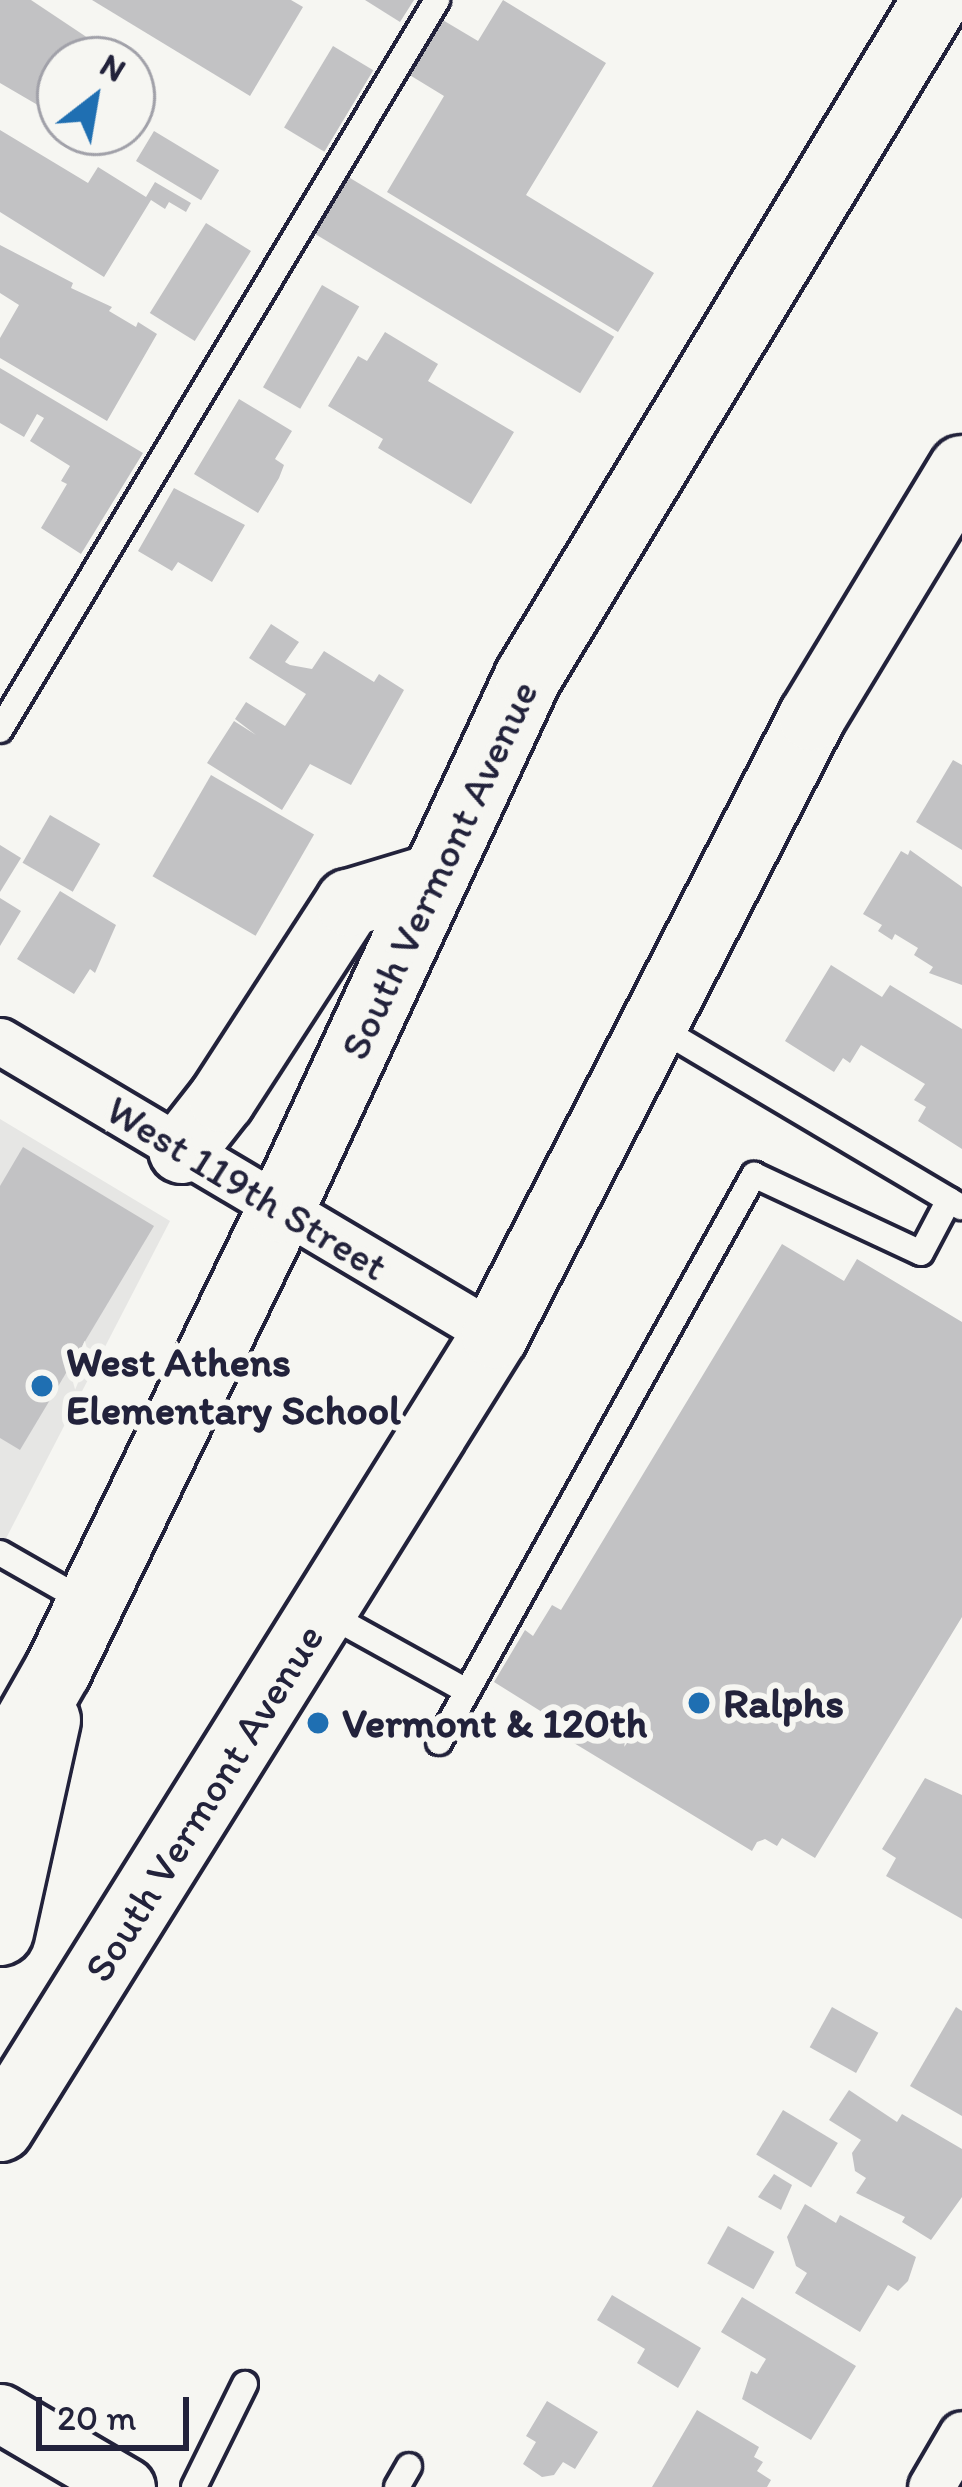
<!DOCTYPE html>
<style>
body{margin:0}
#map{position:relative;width:962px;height:2487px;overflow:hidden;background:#f6f6f2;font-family:Itim,sans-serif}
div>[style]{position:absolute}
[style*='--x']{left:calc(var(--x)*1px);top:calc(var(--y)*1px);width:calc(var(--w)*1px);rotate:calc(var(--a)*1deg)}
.built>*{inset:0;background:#e6e6e4}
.building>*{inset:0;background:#c2c2c4;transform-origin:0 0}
.roads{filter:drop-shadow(3px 0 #22223b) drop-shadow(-3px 0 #22223b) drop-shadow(0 3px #22223b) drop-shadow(0 -3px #22223b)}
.service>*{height:24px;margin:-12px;padding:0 12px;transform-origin:12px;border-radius:12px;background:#f6f6f2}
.minor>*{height:45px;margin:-22.5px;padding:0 22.5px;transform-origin:22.5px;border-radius:22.5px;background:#f6f6f2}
.tertiary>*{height:57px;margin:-28.5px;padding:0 28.5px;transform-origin:28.5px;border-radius:28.5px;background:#f6f6f2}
.primary>*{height:66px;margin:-33px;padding:0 33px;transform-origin:33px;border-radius:33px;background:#f6f6f2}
.dots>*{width:33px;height:33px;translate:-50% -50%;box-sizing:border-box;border:6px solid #f6f6f2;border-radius:50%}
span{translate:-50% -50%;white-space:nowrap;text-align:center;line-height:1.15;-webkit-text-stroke:12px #f6f6f2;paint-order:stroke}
.street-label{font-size:42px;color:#22223b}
.poi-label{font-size:42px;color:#22223b;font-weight:700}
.left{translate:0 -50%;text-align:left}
.north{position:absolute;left:36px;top:36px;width:120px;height:120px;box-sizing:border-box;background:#f6f6f2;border:3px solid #a1a1a9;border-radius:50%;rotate:31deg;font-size:33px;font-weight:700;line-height:48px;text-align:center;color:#22223b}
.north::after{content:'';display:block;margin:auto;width:42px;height:54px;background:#1f6fb2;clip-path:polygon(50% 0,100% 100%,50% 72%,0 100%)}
.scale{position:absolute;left:36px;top:2397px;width:153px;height:54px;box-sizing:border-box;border:6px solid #22223b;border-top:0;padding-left:15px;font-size:36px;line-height:42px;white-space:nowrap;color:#22223b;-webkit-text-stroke:9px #f6f6f2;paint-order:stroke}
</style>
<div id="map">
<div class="built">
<div style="clip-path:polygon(0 1119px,170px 1221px,0 1550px)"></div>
</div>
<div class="building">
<div style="clip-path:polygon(0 0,31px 0,103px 48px,96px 60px,60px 60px,60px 118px,0 83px)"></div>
<div style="clip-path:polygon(92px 0,291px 0,303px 7px,250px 96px)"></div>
<div style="clip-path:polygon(365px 0,414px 0,400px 22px)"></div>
<div style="clip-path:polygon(503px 0,606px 63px,526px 195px,654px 273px,618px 332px,387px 192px,444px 96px,408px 74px,441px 19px,478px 41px)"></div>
<div style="left:333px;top:46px;width:47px;height:95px;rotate:31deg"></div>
<div style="clip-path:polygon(0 130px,88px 183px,98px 167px,146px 197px,155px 182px,191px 203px,186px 212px,169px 202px,165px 209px,151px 200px,104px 277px,0 212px)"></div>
<div style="left:154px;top:131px;width:76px;height:35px;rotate:31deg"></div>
<div style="left:345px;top:175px;width:314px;height:66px;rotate:31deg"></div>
<div style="left:206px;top:223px;width:53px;height:106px;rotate:32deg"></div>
<div style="clip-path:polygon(0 245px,73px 283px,71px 288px,112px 307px,109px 311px,136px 327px,138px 322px,157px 334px,107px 421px,0 358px,0 338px,19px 305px,0 293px)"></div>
<div style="left:322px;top:285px;width:43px;height:118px;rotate:30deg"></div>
<div style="clip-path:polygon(385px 332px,438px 364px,428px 381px,514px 432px,471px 504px,378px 448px,383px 439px,328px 406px,358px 356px,367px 361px)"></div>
<div style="clip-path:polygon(0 368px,143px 453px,81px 554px,41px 528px,67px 484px,61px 481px,70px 466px,30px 441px,44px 418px,37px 414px,24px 437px,0 423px)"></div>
<div style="clip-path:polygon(239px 399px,292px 431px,275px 459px,284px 465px,279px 478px,258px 513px,194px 474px)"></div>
<div style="clip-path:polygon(174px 488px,245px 525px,212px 582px,178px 562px,172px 571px,138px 551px)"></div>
<div style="clip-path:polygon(271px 624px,299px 642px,285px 662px,290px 665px,312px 669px,324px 651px,374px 682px,379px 674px,404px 690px,351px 785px,310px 764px,282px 810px,207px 763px,234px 721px,256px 735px,235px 719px,246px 702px,285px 726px,306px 694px,249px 658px)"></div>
<div style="clip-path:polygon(953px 760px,962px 765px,962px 850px,916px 822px)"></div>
<div style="left:211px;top:775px;width:119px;height:117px;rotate:30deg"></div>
<div style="left:50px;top:815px;width:58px;height:55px;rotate:30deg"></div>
<div style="clip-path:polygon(0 845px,21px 858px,0 892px)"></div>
<div style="clip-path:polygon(910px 850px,962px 887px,962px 985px,929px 973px,933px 967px,914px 955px,918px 948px,895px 934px,892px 940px,878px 931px,882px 925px,863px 914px,901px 851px,908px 855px)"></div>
<div style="clip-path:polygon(60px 891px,116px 925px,95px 973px,90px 969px,74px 994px,17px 959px)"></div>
<div style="clip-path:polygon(0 898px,21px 911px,0 946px)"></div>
<div style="clip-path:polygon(831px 965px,882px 997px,890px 985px,962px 1029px,962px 1149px,918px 1121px,926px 1107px,914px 1100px,925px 1084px,861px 1045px,850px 1063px,843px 1058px,834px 1072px,785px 1041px)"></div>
<div style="clip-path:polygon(23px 1147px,154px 1226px,20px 1450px,0 1438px,0 1186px)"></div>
<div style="clip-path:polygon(782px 1244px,844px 1281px,857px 1259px,962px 1322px,962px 1617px,815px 1858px,782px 1838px,777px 1846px,765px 1839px,757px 1842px,752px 1851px,569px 1740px,574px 1732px,494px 1682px,525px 1630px,533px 1636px,552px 1605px,561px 1610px)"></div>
<div style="clip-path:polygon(925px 1778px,962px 1795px,962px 1919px,886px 1876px,896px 1858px,882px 1849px)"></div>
<div style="left:832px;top:2007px;width:53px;height:46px;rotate:29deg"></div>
<div style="clip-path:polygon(956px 2007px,962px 2011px,962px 2116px,910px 2086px)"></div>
<div style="clip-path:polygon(849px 2090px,897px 2122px,902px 2114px,962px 2149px,962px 2197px,931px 2240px,902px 2222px,905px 2217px,856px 2193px,866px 2178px,855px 2171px,852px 2153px,861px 2140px,829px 2120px)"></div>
<div style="left:783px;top:2110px;width:64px;height:52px;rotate:31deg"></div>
<div style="clip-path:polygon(774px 2174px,792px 2185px,781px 2210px,758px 2197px)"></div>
<div style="clip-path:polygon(805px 2204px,836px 2223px,840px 2215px,916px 2257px,908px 2281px,898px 2291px,888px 2285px,860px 2332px,795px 2293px,807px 2273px,796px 2266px,787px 2237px)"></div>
<div style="left:728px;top:2226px;width:53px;height:43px;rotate:29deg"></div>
<div style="clip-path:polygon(612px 2295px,701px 2348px,678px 2388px,637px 2363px,645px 2349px,597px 2320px)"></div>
<div style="clip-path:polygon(742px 2297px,856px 2366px,811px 2440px,742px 2399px,751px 2371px,757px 2374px,766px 2359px,721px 2332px)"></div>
<div style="clip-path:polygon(547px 2401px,598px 2432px,575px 2469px,563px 2462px,554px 2475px,542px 2477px,523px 2464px,536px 2442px,526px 2436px)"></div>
<div style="clip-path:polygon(697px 2410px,759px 2447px,754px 2457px,763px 2462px,757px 2471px,771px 2480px,767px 2487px,652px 2487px)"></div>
</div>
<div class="roads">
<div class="service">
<div style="--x:0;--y:730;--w:851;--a:-59.09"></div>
<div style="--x:656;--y:1026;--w:355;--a:30.7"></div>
<div style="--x:0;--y:1553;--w:99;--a:29.7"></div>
<div style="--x:326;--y:1613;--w:161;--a:29"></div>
<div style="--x:439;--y:1742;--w:649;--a:-60.95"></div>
<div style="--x:754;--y:1175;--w:184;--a:25"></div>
<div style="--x:921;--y:1253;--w:60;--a:-62.2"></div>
<div style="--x:194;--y:2487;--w:115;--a:-63.7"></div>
<div style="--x:397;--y:2487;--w:24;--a:-60"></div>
</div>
<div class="minor">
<div style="--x:0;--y:1041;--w:576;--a:30.71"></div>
<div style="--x:931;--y:2487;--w:61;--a:-59.7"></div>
</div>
<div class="tertiary">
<div style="--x:0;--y:2413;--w:146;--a:30.4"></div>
</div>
<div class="primary">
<div style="--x:182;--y:1150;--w:65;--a:-51.9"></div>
<div style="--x:222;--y:1099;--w:234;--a:-57.1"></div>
<div style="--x:349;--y:903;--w:87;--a:-16.8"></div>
<div style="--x:0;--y:1772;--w:117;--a:-60.4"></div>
<div style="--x:58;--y:1670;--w:512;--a:-64.19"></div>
<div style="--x:281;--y:1209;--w:587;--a:-65.1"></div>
<div style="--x:528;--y:677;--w:790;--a:-58.92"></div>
<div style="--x:0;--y:1932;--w:217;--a:-77.5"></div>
<div style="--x:0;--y:2128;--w:935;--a:-58.03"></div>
<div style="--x:495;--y:1335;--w:695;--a:-62.84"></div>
<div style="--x:812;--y:717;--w:290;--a:-58.8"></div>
</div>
</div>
<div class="dots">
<div style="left:42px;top:1386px;background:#1f6fb2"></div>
<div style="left:699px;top:1703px;background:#1f6fb2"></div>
<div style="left:318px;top:1723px;background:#1f6fb2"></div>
</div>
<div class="street-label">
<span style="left:439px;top:870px;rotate:-65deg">South Vermont Avenue</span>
<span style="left:247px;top:1188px;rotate:31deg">West 119th Street</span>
<span style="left:204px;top:1803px;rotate:-58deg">South Vermont Avenue</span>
</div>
<div class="poi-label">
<span class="left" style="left:66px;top:1386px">West Athens<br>Elementary School</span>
<span class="left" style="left:723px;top:1703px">Ralphs</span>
<span class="left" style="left:342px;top:1723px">Vermont &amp; 120th</span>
</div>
<div class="north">N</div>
<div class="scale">20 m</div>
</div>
